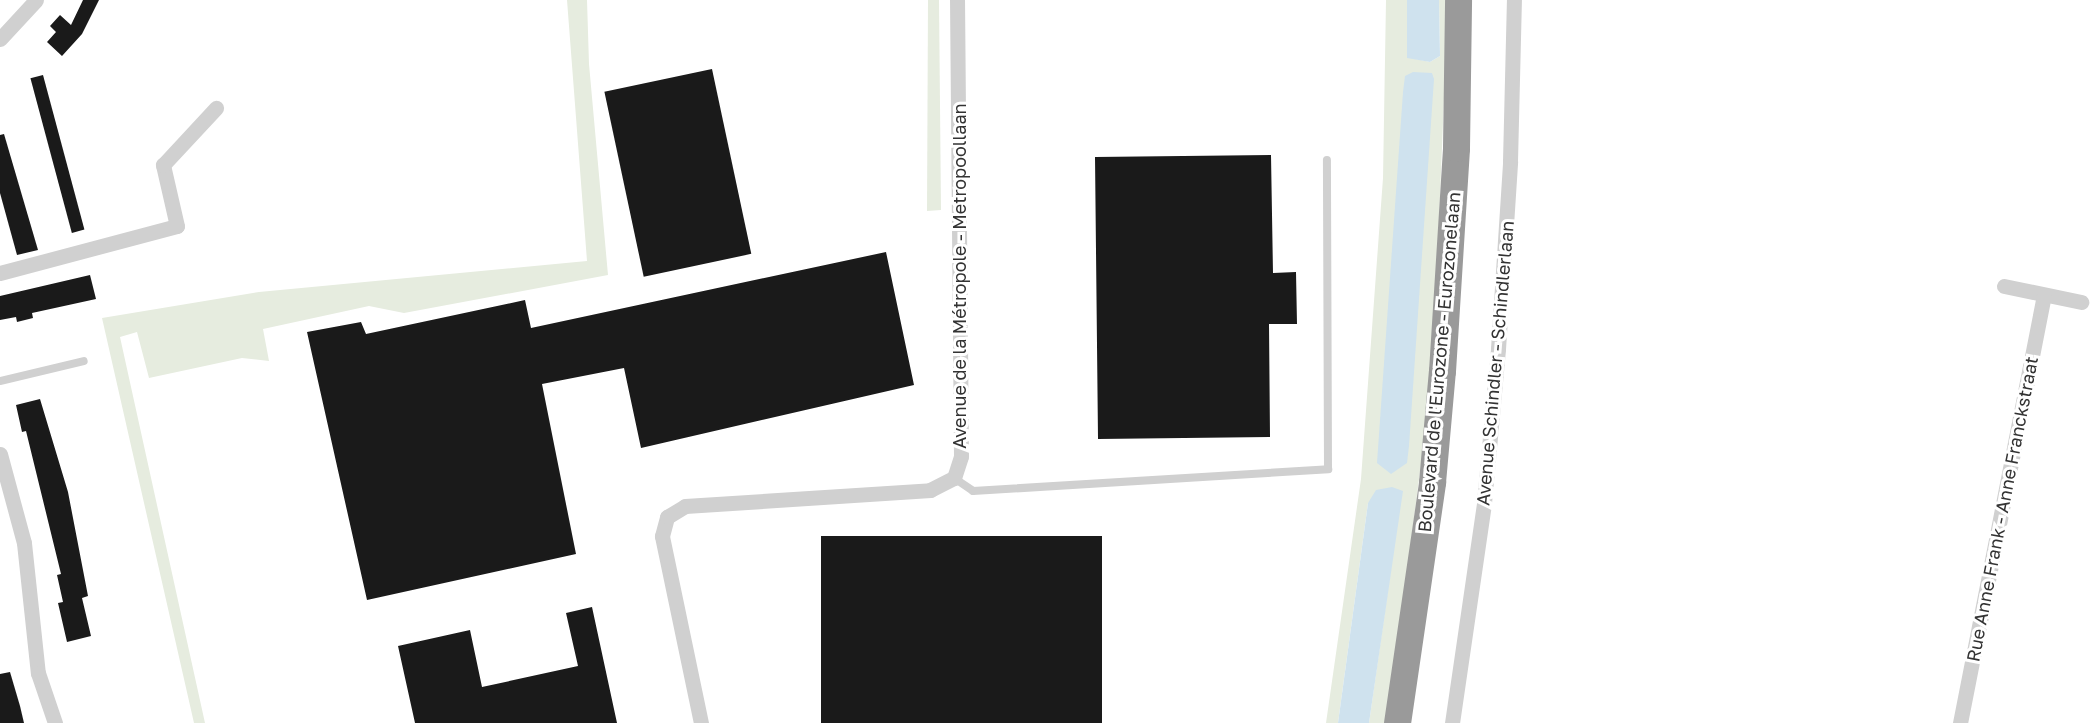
<!DOCTYPE html>
<meta charset="utf-8">
<style>
body{margin:0}
#map{position:relative;width:2096px;height:723px;overflow:hidden;background:#fff;font-family:"Golos Text",sans-serif}
div>[style]{position:absolute}
[style*='--x']{left:calc(var(--x)*1px);top:calc(var(--y)*1px);width:calc(var(--w)*1px);rotate:calc(var(--a)*1deg)}
.green>*{inset:0;background:#e6ecdf}
.water>*{inset:0;background:#cfe2ee}
.building>*{inset:0;background:#1a1a1a;transform-origin:0 0}
.lane>*{height:8px;margin:-4px;padding:0 4px;transform-origin:4px;border-radius:4px;background:#d0d0d0}
.street>*{height:15px;margin:-7.5px;padding:0 7.5px;transform-origin:7.5px;border-radius:7.5px;background:#d0d0d0}
.highway>*{height:27px;margin:-13.5px;padding:0 13.5px;transform-origin:13.5px;border-radius:13.5px;background:#9a9a9a}
span{translate:-50% -50%;white-space:nowrap;text-align:center;line-height:1.15;-webkit-text-stroke:6px #fff;paint-order:stroke}
.street-label{font-size:18px;color:#333}
</style>
<div id="map">
<div class="green">
<div style="clip-path:polygon(567px 0,587px 0,589px 64px,608px 275px,404px 313px,369px 306px,263px 329px,269px 361px,242px 358px,149px 378px,137px 332px,120px 337px,205px 723px,194px 723px,102px 318px,259px 292px,587px 261px)"></div>
<div style="clip-path:polygon(928px 0,939px 0,941px 210px,927px 211px)"></div>
<div style="clip-path:polygon(1386px 0,1407px 0,1407px 57px,1430px 62px,1440px 56px,1439px 0,1448px 0,1433px 369px,1388px 723px,1369px 723px,1402px 491px,1368px 503px,1338px 723px,1326px 723px,1361px 479px,1383px 178px)"></div>
</div>
<div class="water">
<div style="clip-path:polygon(1407px 0,1439px 0,1440px 56px,1430px 62px,1407px 58px)"></div>
<div style="clip-path:polygon(1413px 72px,1432px 73px,1434px 79px,1409px 446px,1407px 463px,1391px 474px,1377px 463px,1403px 92px,1405px 76px)"></div>
<div style="clip-path:polygon(1392px 487px,1403px 491px,1369px 723px,1338px 723px,1368px 503px,1376px 490px)"></div>
</div>
<div class="building">
<div style="clip-path:polygon(83px 0,99px 0,82px 34px,62px 56px,47px 42px,56px 32px,50px 26px,60px 15px,71px 25px)"></div>
<div style="left:712px;top:69px;width:189px;height:110px;rotate:78deg"></div>
<div style="left:43px;top:75px;width:160px;height:13px;rotate:75deg"></div>
<div style="clip-path:polygon(4px 134px,38px 250px,17px 255px,0 193px,0 135px)"></div>
<div style="clip-path:polygon(1271px 155px,1273px 273px,1296px 272px,1297px 324px,1269px 324px,1270px 437px,1098px 439px,1095px 157px)"></div>
<div style="clip-path:polygon(886px 252px,914px 385px,641px 448px,624px 368px,542px 384px,576px 554px,367px 600px,307px 332px,361px 322px,366px 334px,525px 300px,531px 328px)"></div>
<div style="clip-path:polygon(90px 275px,96px 299px,32px 313px,33px 318px,17px 322px,16px 317px,0 320px,0 296px)"></div>
<div style="clip-path:polygon(40px 399px,68px 492px,88px 596px,82px 598px,91px 636px,67px 642px,58px 603px,63px 602px,57px 575px,61px 574px,26px 431px,22px 432px,16px 405px)"></div>
<div style="left:1102px;top:536px;width:187px;height:281px;rotate:90deg"></div>
<div style="clip-path:polygon(592px 607px,617px 723px,415px 723px,398px 646px,470px 630px,482px 687px,578px 666px,566px 613px)"></div>
<div style="clip-path:polygon(10px 672px,20px 706px,24px 723px,0 723px,0 674px)"></div>
</div>
<div class="lane">
<div style="--x:0;--y:381;--w:86;--a:-13.4"></div>
<div style="--x:954;--y:478;--w:23;--a:34"></div>
<div style="--x:973;--y:491;--w:356;--a:-3.5"></div>
<div style="--x:1328;--y:469;--w:309;--a:-90.2"></div>
</div>
<div class="street">
<div style="--x:0;--y:39;--w:53;--a:-47.3"></div>
<div style="--x:0;--y:273;--w:183;--a:-14.9"></div>
<div style="--x:177;--y:226;--w:63;--a:-102.9"></div>
<div style="--x:163;--y:165;--w:78;--a:-47.1"></div>
<div style="--x:2004;--y:286;--w:79;--a:11.7"></div>
<div style="--x:0;--y:454;--w:92;--a:74.9"></div>
<div style="--x:24;--y:543;--w:131;--a:83.9"></div>
<div style="--x:38;--y:673;--w:53;--a:71.2"></div>
<div style="--x:701;--y:723;--w:191;--a:-101.8"></div>
<div style="--x:662;--y:536;--w:20;--a:-75"></div>
<div style="--x:667;--y:517;--w:21;--a:-31"></div>
<div style="--x:685;--y:506;--w:246;--a:-3.7"></div>
<div style="--x:930;--y:490;--w:27;--a:-27"></div>
<div style="--x:954;--y:478;--w:23;--a:-72"></div>
<div style="--x:961;--y:456;--w:456;--a:-90.5"></div>
<div style="--x:1452;--y:723;--w:222;--a:-81.7"></div>
<div style="--x:1484;--y:503;--w:155;--a:-84.8"></div>
<div style="--x:1498;--y:349;--w:188;--a:-86.3"></div>
<div style="--x:1510;--y:161;--w:161;--a:-88.6"></div>
<div style="--x:1960;--y:723;--w:436;--a:-78.9"></div>
</div>
<div class="highway">
<div style="--x:1397;--y:723;--w:244;--a:-81.7"></div>
<div style="--x:1432;--y:482;--w:111;--a:-84.9"></div>
<div style="--x:1442;--y:371;--w:223;--a:-86.4"></div>
<div style="--x:1456;--y:148;--w:148;--a:-89.2"></div>
</div>
<div class="street-label">
<span style="left:959px;top:276px;rotate:-90deg">Avenue de la Métropole - Metropoollaan</span>
<span style="left:1439px;top:362px;rotate:-85deg">Boulevard de l'Eurozone - Eurozonelaan</span>
<span style="left:1495px;top:363px;rotate:-85deg">Avenue Schindler - Schindlerlaan</span>
<span style="left:2002px;top:509px;rotate:-79deg">Rue Anne Frank - Anne Franckstraat</span>
</div>
</div>
